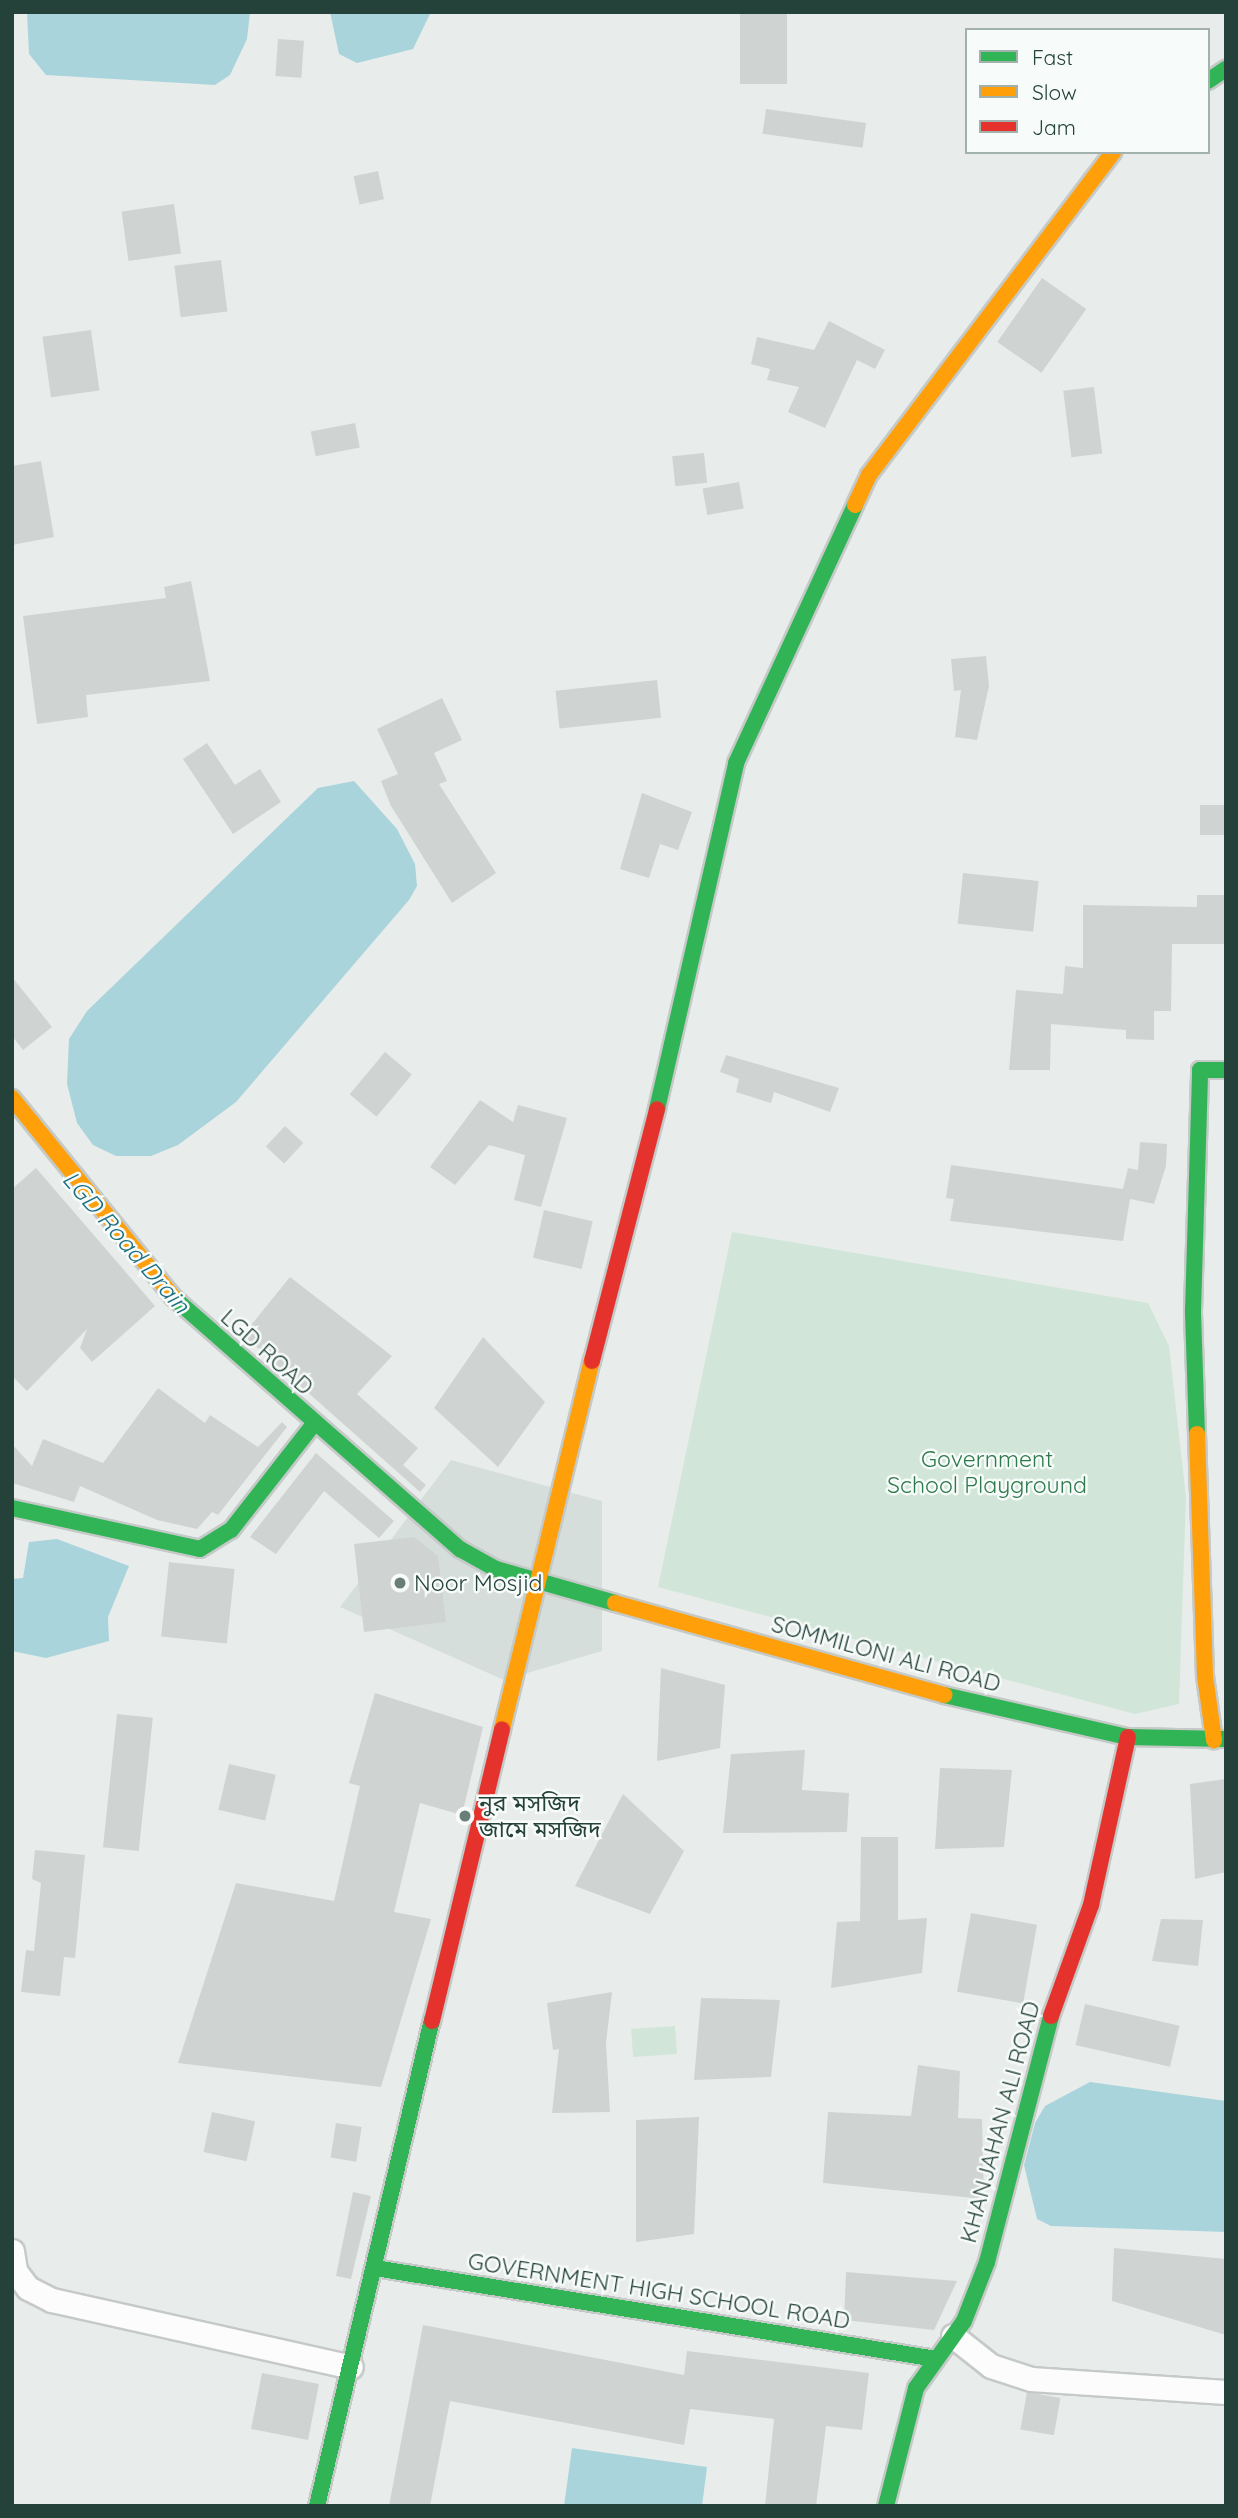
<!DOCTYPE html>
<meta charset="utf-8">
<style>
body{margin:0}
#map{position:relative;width:1238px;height:2518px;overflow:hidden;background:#e8edeb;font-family:Quicksand,"Noto Sans Bengali",sans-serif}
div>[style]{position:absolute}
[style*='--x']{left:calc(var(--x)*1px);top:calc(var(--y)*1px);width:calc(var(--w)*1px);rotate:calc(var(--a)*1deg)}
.built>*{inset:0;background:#d6dedb}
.green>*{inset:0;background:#d1e6d8;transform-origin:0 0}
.water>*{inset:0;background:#a9d4db}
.building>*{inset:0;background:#cfd4d2;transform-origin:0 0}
.roads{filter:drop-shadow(2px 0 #c5cac8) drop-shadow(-2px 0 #c5cac8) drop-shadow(0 2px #c5cac8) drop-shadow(0 -2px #c5cac8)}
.street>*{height:23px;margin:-11.5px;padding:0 11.5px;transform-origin:11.5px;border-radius:11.5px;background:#fcfcfc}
.fast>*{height:16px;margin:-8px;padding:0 8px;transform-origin:8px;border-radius:8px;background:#30b455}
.slow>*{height:16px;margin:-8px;padding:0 8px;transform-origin:8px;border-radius:8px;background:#ff9f0a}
.jam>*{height:16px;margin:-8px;padding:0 8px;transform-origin:8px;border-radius:8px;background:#e5322d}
.dots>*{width:19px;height:19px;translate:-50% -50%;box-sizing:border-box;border:4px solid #f7fbf9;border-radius:50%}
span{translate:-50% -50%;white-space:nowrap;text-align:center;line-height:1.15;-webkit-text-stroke:5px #f7fbf9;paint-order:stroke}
.street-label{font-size:23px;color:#24423a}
.park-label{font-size:23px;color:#2d7a4b}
.poi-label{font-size:23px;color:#24423a}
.left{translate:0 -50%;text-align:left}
.water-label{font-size:24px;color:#1c6f80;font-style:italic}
.frame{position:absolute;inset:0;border:14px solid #24423a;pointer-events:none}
.legend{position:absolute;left:965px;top:28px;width:245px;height:126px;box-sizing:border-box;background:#f7fbf9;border:2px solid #a3b1ad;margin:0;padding:9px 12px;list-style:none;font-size:21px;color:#24423a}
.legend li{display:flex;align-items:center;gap:14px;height:35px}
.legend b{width:35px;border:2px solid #a3b1ad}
</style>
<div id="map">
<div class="built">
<div style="clip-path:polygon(451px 1460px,602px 1501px,602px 1651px,504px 1680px,340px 1607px)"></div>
</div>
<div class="green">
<div style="clip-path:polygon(732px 1232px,1148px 1303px,1169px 1346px,1186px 1497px,1179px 1704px,1135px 1714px,658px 1587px)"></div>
<div style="left:675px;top:2026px;width:28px;height:44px;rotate:86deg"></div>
</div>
<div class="water">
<div style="clip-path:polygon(27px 12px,250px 12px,247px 39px,230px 75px,215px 85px,46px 75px,29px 54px)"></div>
<div style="clip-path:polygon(330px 12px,431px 12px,413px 49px,357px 63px,339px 54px)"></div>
<div style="clip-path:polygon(354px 781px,397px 829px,415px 864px,417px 886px,409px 900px,236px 1102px,178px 1145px,151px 1156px,116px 1156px,93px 1145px,77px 1123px,67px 1084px,69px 1039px,87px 1011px,318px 788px)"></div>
<div style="clip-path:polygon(57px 1539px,129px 1566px,108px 1617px,109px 1641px,46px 1658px,12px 1651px,12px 1579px,23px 1578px,29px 1542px)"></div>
<div style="clip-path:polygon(1090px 2082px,1226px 2101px,1226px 2232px,1051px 2226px,1037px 2219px,1024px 2165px,1035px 2123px,1045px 2106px)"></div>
<div style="clip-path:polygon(572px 2448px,707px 2467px,702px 2506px,564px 2506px)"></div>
</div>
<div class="building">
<div style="left:740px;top:12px;width:47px;height:72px"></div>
<div style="left:278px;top:39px;width:26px;height:37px;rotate:4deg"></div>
<div style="left:766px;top:109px;width:101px;height:25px;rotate:8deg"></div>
<div style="left:378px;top:171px;width:29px;height:25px;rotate:78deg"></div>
<div style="left:174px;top:204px;width:50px;height:53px;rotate:82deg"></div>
<div style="left:221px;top:260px;width:52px;height:47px;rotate:83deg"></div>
<div style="left:1042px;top:278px;width:54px;height:78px;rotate:35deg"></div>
<div style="clip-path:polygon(829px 321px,885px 350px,875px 369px,857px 360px,825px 428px,788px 412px,799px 387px,767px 380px,770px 369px,751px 364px,757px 337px,814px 350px)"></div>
<div style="left:91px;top:330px;width:61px;height:49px;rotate:82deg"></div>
<div style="left:1094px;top:387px;width:67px;height:31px;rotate:83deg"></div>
<div style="left:355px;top:423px;width:25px;height:45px;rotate:79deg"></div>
<div style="left:704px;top:453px;width:30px;height:32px;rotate:84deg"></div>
<div style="clip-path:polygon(41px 461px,54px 537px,12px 545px,12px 466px)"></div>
<div style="left:739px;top:482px;width:27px;height:37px;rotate:80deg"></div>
<div style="clip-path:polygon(191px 581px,210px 681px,86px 695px,88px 717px,37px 724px,23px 616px,166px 598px,164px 587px)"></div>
<div style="clip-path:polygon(986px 656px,989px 686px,977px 740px,955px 737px,961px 690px,954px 691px,951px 659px)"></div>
<div style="left:657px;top:680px;width:38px;height:102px;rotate:84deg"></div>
<div style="clip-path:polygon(442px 698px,462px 740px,434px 753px,447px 781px,439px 784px,496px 873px,452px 903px,391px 806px,381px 781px,398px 774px,377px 729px)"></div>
<div style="clip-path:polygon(207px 743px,235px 785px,260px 769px,281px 802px,233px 834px,183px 759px)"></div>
<div style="clip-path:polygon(642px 793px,692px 812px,678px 850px,660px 844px,649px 878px,620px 869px)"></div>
<div style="left:1226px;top:805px;width:30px;height:26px;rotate:90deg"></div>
<div style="left:963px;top:873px;width:76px;height:51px;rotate:6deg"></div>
<div style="clip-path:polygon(1197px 895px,1226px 895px,1226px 944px,1172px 944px,1171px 1011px,1154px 1011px,1154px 1040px,1126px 1039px,1126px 1030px,1051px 1024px,1050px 1070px,1009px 1070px,1016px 990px,1063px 994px,1065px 966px,1083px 968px,1083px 905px,1197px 907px)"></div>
<div style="clip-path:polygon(12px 977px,52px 1027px,23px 1050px,12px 1036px)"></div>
<div style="left:385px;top:1052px;width:35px;height:55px;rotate:40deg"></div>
<div style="clip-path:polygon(726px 1055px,839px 1088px,830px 1112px,774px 1092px,771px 1103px,736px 1092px,739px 1079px,720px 1072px)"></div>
<div style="clip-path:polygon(480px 1100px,513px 1122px,518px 1105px,567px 1118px,541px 1207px,514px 1200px,525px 1155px,489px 1145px,455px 1185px,430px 1167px)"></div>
<div style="left:285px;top:1126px;width:25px;height:28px;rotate:43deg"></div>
<div style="clip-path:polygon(1140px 1142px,1167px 1144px,1166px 1166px,1154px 1204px,1130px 1199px,1123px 1241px,950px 1221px,954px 1199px,946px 1198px,951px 1165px,1123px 1189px,1128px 1168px,1138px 1170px)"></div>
<div style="clip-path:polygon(36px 1168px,155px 1306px,92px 1362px,80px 1348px,87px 1329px,27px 1391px,12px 1376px,12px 1189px)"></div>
<div style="left:544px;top:1210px;width:50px;height:49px;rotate:13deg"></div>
<div style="clip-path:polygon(290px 1277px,392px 1356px,357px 1394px,418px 1448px,403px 1465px,426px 1485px,420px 1492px,243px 1335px)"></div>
<div style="clip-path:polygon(483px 1337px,545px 1402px,498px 1467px,434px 1408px)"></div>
<div style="clip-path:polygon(158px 1388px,205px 1423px,210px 1415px,258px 1447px,282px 1422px,287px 1427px,218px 1515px,212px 1512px,197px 1529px,157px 1520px,80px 1486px,74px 1502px,12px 1483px,12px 1444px,32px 1466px,43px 1439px,103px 1463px)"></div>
<div style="clip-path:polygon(316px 1453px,394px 1521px,379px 1538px,324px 1491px,276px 1554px,250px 1537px)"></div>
<div style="clip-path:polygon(414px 1537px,438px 1556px,446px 1622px,364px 1632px,354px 1544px)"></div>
<div style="left:169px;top:1562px;width:66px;height:75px;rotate:6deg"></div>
<div style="clip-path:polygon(661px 1668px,725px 1685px,720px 1748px,657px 1761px)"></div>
<div style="clip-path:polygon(375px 1693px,483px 1727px,462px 1815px,420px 1803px,394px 1912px,431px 1919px,381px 2087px,178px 2063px,236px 1883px,334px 1901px,360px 1786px,349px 1783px)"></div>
<div style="left:117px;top:1714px;width:36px;height:134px;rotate:6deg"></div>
<div style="clip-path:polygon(805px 1750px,802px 1790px,849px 1793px,847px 1832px,723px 1833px,731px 1754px)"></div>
<div style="left:229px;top:1764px;width:48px;height:47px;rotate:13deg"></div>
<div style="clip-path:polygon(940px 1768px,1012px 1770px,1004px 1847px,935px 1849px)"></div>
<div style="clip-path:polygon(1226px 1779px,1226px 1872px,1195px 1879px,1190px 1784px)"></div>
<div style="clip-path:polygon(623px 1794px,684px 1851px,650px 1914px,575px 1886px)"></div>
<div style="clip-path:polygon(861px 1837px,898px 1837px,898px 1920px,927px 1918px,922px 1973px,831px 1988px,837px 1922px,860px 1921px)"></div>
<div style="clip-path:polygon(35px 1850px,85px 1855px,75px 1958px,64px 1957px,60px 1996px,21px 1992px,26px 1950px,34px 1951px,41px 1883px,32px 1879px)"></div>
<div style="left:971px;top:1913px;width:67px;height:80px;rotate:10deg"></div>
<div style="clip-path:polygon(1161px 1919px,1203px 1920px,1198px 1966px,1152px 1961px)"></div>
<div style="clip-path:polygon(612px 1992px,606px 2043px,610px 2112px,552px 2113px,559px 2049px,553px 2050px,547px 2003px)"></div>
<div style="clip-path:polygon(701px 1998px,780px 2000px,771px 2077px,694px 2080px)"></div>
<div style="left:1085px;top:2004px;width:97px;height:42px;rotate:13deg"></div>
<div style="clip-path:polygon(918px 2065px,960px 2071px,958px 2118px,982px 2119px,984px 2199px,823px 2183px,828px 2112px,911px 2116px)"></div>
<div style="left:212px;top:2112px;width:44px;height:41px;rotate:12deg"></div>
<div style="clip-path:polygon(699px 2117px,694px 2234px,636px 2242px,636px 2120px)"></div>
<div style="left:336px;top:2123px;width:26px;height:35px;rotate:9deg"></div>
<div style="clip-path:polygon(353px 2192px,371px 2196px,351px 2279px,336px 2276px)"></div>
<div style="clip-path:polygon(1114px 2248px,1226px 2259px,1226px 2335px,1112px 2301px)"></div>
<div style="clip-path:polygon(846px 2272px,957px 2281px,934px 2330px,844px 2320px)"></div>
<div style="clip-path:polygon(423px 2325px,684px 2375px,687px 2351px,869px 2373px,862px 2430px,826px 2426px,816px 2506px,765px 2506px,774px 2419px,690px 2409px,684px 2445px,450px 2401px,430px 2506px,389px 2506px)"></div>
<div style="left:262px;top:2373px;width:58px;height:57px;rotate:11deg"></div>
<div style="left:1027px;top:2392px;width:34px;height:38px;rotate:10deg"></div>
</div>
<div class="roads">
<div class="street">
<div style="--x:12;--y:2251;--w:20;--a:81"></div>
<div style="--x:15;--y:2271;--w:21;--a:53"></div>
<div style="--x:28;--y:2288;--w:27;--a:27"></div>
<div style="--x:52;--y:2300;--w:306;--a:12.6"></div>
<div style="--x:953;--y:2336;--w:48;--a:38.3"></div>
<div style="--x:991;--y:2366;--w:42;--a:18"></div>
<div style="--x:1031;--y:2379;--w:195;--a:3.8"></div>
</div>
<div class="fast">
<div style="--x:1208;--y:81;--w:22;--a:-34"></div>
<div style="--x:657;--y:1109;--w:355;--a:-77.1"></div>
<div style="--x:736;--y:763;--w:284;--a:-65.2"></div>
<div style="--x:173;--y:1297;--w:382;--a:41.3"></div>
<div style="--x:460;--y:1549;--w:41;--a:29.1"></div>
<div style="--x:496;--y:1569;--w:124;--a:15.9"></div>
<div style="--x:1197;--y:1434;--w:123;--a:-91.9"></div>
<div style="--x:1193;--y:1311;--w:241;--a:-88.3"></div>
<div style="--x:1200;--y:1070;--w:26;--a:0"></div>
<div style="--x:12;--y:1508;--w:192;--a:12.3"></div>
<div style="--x:200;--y:1549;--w:36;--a:-32"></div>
<div style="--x:231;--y:1530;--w:133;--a:-52"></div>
<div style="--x:944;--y:1695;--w:189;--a:12.9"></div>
<div style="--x:1128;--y:1737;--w:98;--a:1.2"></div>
<div style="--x:375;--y:2268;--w:568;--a:9.21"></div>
<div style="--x:317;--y:2506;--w:498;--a:-76.7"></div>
<div style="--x:886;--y:2506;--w:122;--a:-75.7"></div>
<div style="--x:916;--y:2388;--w:82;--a:-54.4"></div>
<div style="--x:964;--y:2321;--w:63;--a:-68.7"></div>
<div style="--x:987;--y:2262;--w:254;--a:-75.4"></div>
</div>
<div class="slow">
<div style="--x:855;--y:505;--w:33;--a:-65"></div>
<div style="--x:869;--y:475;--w:405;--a:-52.9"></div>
<div style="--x:12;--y:1098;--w:256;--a:51"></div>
<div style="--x:1197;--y:1434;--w:242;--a:88.1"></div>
<div style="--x:1205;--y:1676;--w:65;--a:82"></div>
<div style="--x:615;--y:1603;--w:342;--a:15.6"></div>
<div style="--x:502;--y:1729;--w:379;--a:-76.3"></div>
</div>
<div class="jam">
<div style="--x:592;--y:1361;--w:260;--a:-75.5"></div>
<div style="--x:1051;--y:2016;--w:118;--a:-70.2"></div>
<div style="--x:1091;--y:1905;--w:172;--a:-77.6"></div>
<div style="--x:432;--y:2021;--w:300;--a:-76.5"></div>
</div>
</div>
<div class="dots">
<div style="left:400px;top:1583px;background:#697e78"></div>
<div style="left:465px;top:1816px;background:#697e78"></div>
</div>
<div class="street-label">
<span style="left:267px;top:1352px;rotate:42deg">LGD ROAD</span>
<span style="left:886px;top:1654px;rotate:15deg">SOMMILONI ALI ROAD</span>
<span style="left:1000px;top:2122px;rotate:-75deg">KHANJAHAN ALI ROAD</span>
<span style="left:659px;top:2291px;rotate:9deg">GOVERNMENT HIGH SCHOOL ROAD</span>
</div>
<div class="park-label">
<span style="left:987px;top:1472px">Government<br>School Playground</span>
</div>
<div class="poi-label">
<span class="left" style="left:414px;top:1583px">Noor Mosjid</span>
<span class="left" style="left:479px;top:1816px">নুর মসজিদ<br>জামে মসজিদ</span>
</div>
<div class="water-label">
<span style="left:126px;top:1242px;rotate:49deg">LGD Road Drain</span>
</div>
<div class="frame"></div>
<ul class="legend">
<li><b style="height:9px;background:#30b455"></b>Fast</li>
<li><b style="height:9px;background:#ff9f0a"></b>Slow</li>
<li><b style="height:9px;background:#e5322d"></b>Jam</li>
</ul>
</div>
